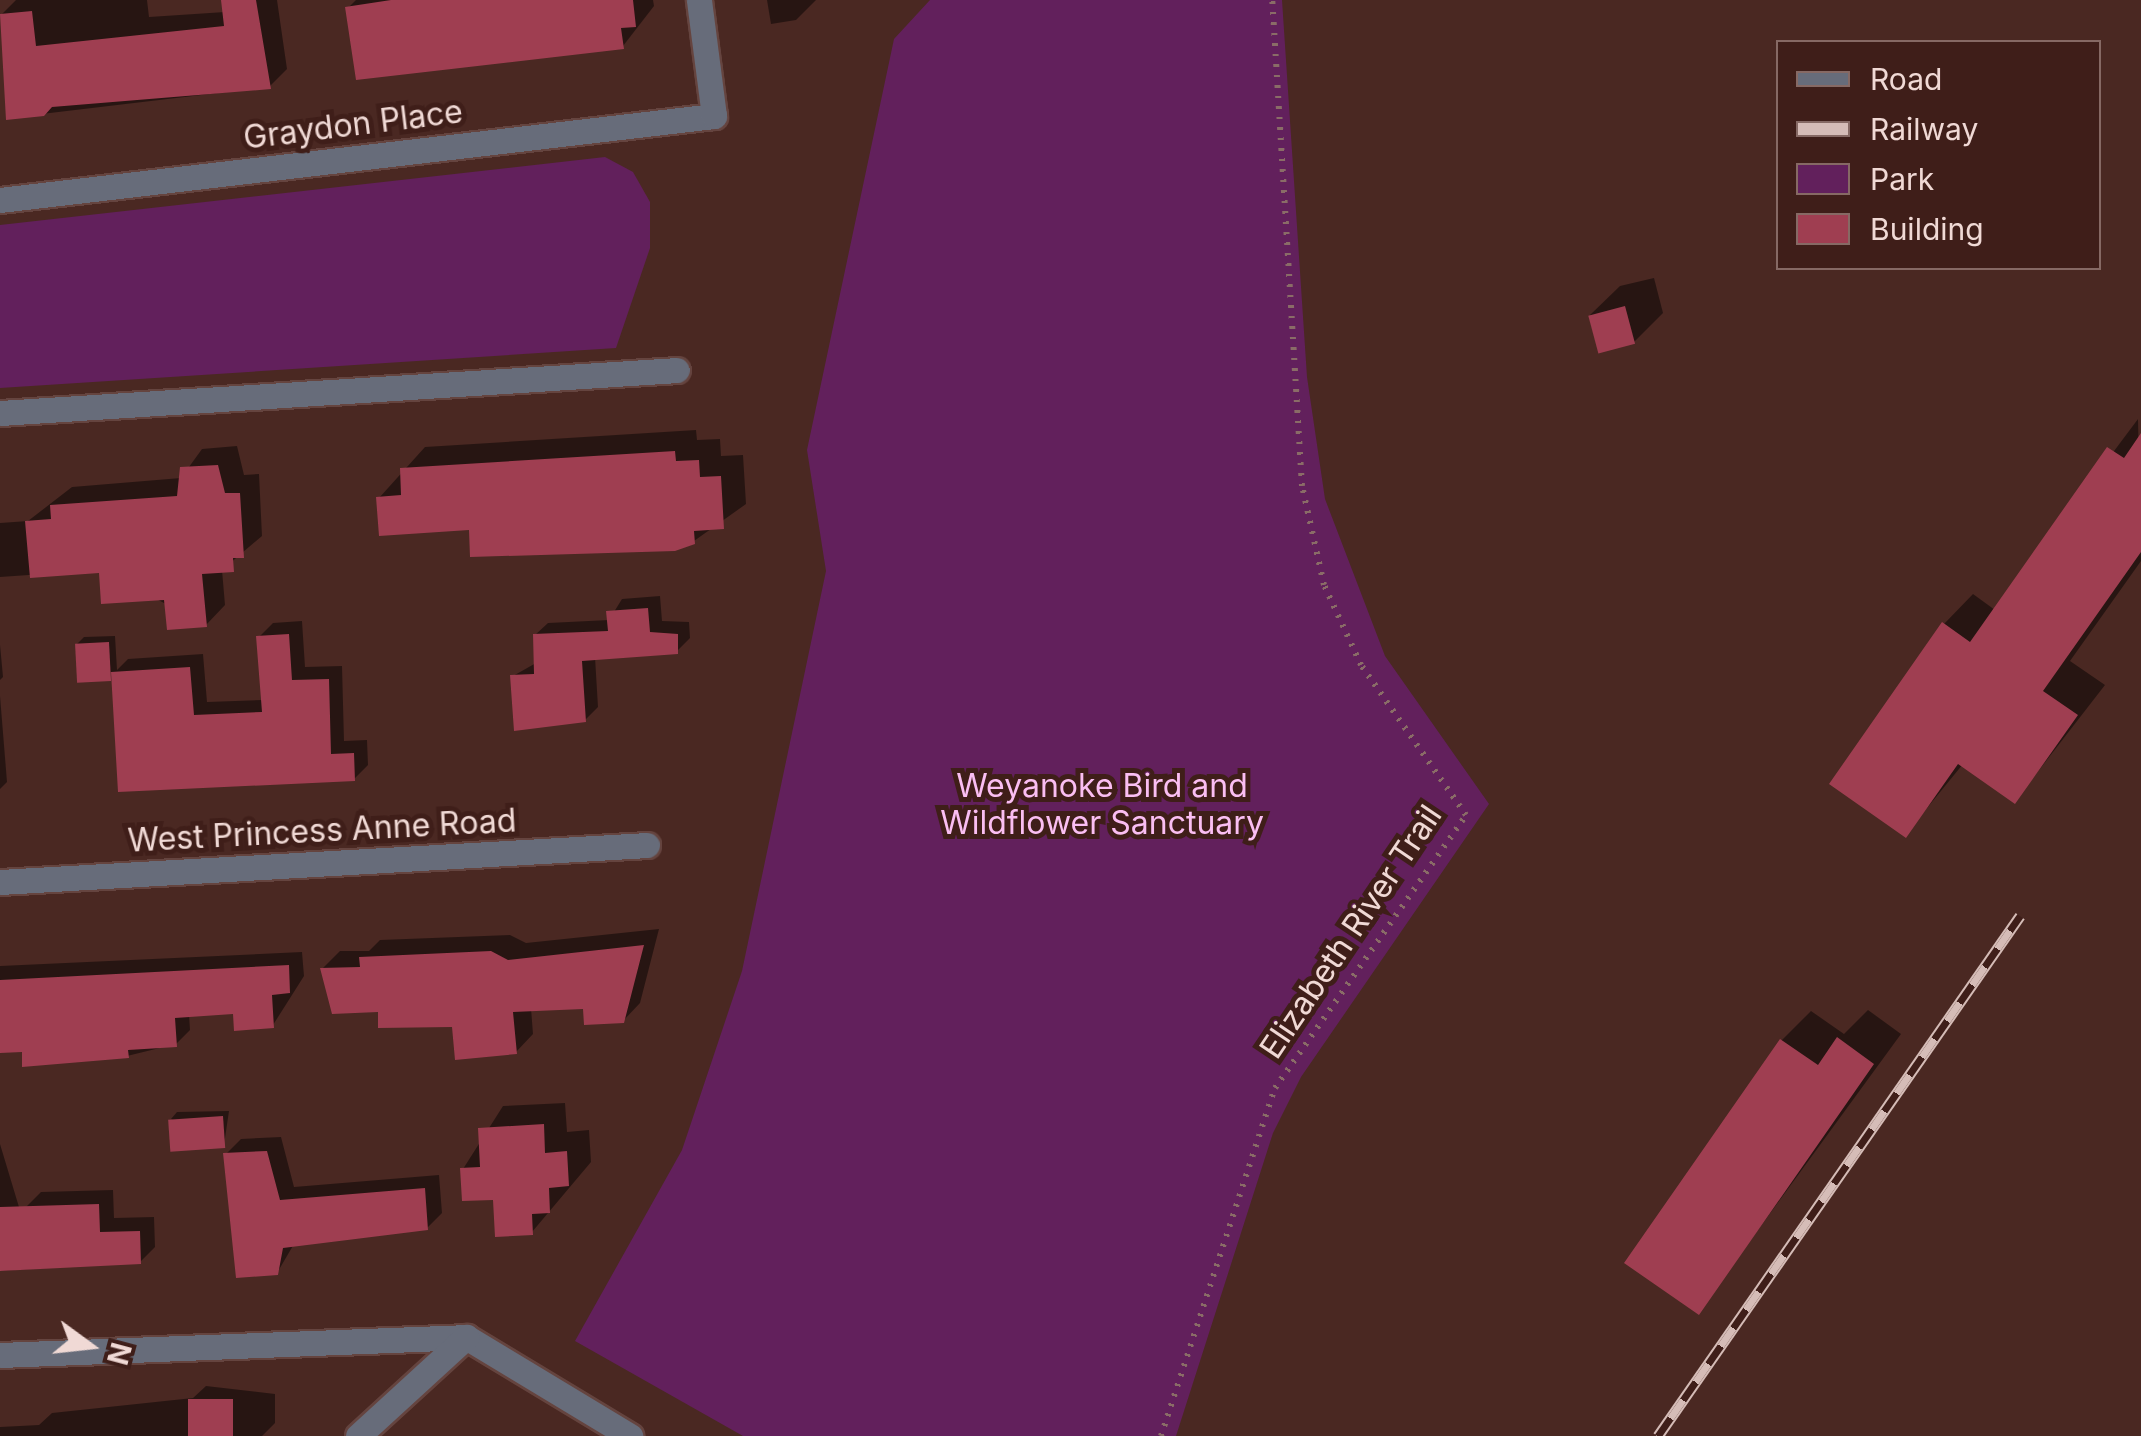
<!DOCTYPE html>
<style>
body{margin:0}
#map{position:relative;width:2141px;height:1436px;overflow:hidden;background:#4a2822;font-family:Inter,sans-serif}
div>[style]{position:absolute}
[style*='--x']{left:calc(var(--x)*1px);top:calc(var(--y)*1px);width:calc(var(--w)*1px);rotate:calc(var(--a)*1deg)}
.green>*{inset:0;background:#62205c}
.shadow>*{inset:0;background:#0007}
.building>*{inset:0;background:#9f3e51;transform-origin:0 0}
.path>*{height:6px;margin-top:-3px;transform-origin:0;background:repeating-linear-gradient(90deg,#8a6c67 0 2.5px,transparent 0 10.5px)}
.roads{filter:drop-shadow(2px 0 #65443f) drop-shadow(-2px 0 #65443f) drop-shadow(0 2px #65443f) drop-shadow(0 -2px #65443f)}
.minor>*{height:25px;margin:-12.5px;padding:0 12.5px;transform-origin:12.5px;border-radius:12.5px;background:#676c7a}
.rail>*{height:11px;margin-top:-5.5px;transform-origin:0;background:repeating-linear-gradient(90deg,#3f1e19 0 22px,#d5bcb7 0 44px);box-sizing:border-box;border-block:2px solid #d5bcb7}
span{translate:-50% -50%;white-space:nowrap;text-align:center;line-height:1.15;-webkit-text-stroke:10px #3f1e19;paint-order:stroke}
.street-label{font-size:32px;color:#f0d9d5}
.park-label{font-size:32px;color:#fabef2}
.legend{position:absolute;left:1776px;top:40px;width:325px;height:230px;box-sizing:border-box;background:#3f1e19;border:2px solid #866964;margin:0;padding:12px 18px;list-style:none;font-size:30px;color:#f0d9d5}
.legend li{display:flex;align-items:center;gap:20px;height:50px}
.legend b{width:50px;border:2px solid #866964}
.north{position:absolute;left:40px;top:1296px;width:100px;height:100px;-webkit-text-stroke:8px #3f1e19;paint-order:stroke;rotate:105deg;font-size:28px;font-weight:700;line-height:40px;text-align:center;color:#f0d9d5}
.north::after{content:'';display:block;margin:auto;width:35px;height:45px;background:#f0d9d5;clip-path:polygon(50% 0,100% 100%,50% 72%,0 100%)}
</style>
<div id="map">
<div class="green">
<div style="clip-path:polygon(930px 0,1282px 0,1307px 377px,1325px 499px,1385px 656px,1489px 804px,1301px 1077px,1273px 1133px,1176px 1436px,743px 1436px,575px 1341px,682px 1150px,742px 971px,826px 571px,807px 450px,894px 39px)"></div>
<div style="clip-path:polygon(605px 157px,633px 172px,650px 202px,650px 248px,616px 348px,0 388px,0 225px)"></div>
</div>
<div class="shadow">
<div style="clip-path:polygon(16px 0,147px 0,149px 17px,225px 12px,224px 0,277px 0,287px 69px,269px 87px,8px 118px,1px 15px)"></div>
<div style="clip-path:polygon(356px 0,653px 0,654px 6px,623px 46px,348px 8px)"></div>
<div style="clip-path:polygon(767px 0,816px 0,796px 20px,771px 24px)"></div>
<div style="clip-path:polygon(1654px 278px,1663px 313px,1634px 342px,1590px 315px,1620px 286px)"></div>
<div style="clip-path:polygon(2138px 419px,2141px 561px,2070px 661px,2105px 685px,2015px 801px,1963px 764px,1905px 835px,1832px 783px,1944px 624px,1973px 594px,1995px 610px)"></div>
<div style="clip-path:polygon(696px 430px,697px 440px,720px 439px,721px 456px,743px 455px,746px 504px,694px 541px,471px 528px,379px 498px,425px 447px)"></div>
<div style="clip-path:polygon(237px 446px,244px 475px,259px 474px,262px 536px,222px 570px,225px 605px,206px 625px,101px 570px,0 577px,0 523px,28px 521px,72px 487px,181px 478px,202px 449px)"></div>
<div style="clip-path:polygon(660px 596px,662px 621px,689px 622px,690px 638px,677px 651px,595px 657px,598px 707px,585px 720px,513px 676px,536px 663px,535px 635px,548px 623px,609px 620px,622px 599px)"></div>
<div style="clip-path:polygon(302px 621px,305px 667px,342px 666px,344px 741px,367px 740px,368px 765px,354px 779px,120px 790px,114px 675px,77px 644px,84px 637px,115px 636px,117px 670px,128px 659px,203px 654px,207px 702px,263px 700px,259px 637px,273px 623px)"></div>
<div style="clip-path:polygon(0 645px,3px 677px,0 680px)"></div>
<div style="clip-path:polygon(0 696px,7px 782px,0 789px)"></div>
<div style="clip-path:polygon(659px 929px,640px 1003px,623px 1021px,585px 1006px,531px 1008px,533px 1034px,516px 1052px,454px 1025px,380px 1010px,323px 968px,340px 951px,369px 951px,380px 940px,510px 935px,526px 943px)"></div>
<div style="clip-path:polygon(302px 952px,304px 976px,273px 1025px,235px 1012px,189px 1014px,190px 1030px,176px 1044px,127px 1056px,0 1050px,0 966px)"></div>
<div style="clip-path:polygon(1868px 1010px,1901px 1034px,1698px 1312px,1782px 1040px,1811px 1011px,1844px 1034px)"></div>
<div style="clip-path:polygon(565px 1103px,567px 1132px,589px 1130px,591px 1162px,532px 1232px,463px 1169px,503px 1106px)"></div>
<div style="clip-path:polygon(229px 1111px,224px 1145px,171px 1119px,177px 1112px)"></div>
<div style="clip-path:polygon(281px 1137px,294px 1187px,439px 1175px,442px 1213px,427px 1228px,294px 1244px,277px 1273px,226px 1154px,241px 1139px)"></div>
<div style="clip-path:polygon(0 1144px,25px 1227px,26px 1207px,41px 1192px,113px 1190px,114px 1218px,154px 1217px,155px 1247px,140px 1262px,0 1271px)"></div>
<div style="clip-path:polygon(206px 1386px,275px 1394px,275px 1423px,262px 1436px,0 1436px,0 1427px,39px 1425px,52px 1413px,193px 1398px)"></div>
</div>
<div class="building">
<div style="clip-path:polygon(221px 0,256px 0,271px 89px,52px 107px,44px 116px,6px 120px,0 14px,32px 11px,36px 46px,224px 26px)"></div>
<div style="clip-path:polygon(391px 0,633px 0,636px 27px,621px 28px,624px 49px,356px 80px,345px 7px)"></div>
<div style="left:1625px;top:306px;width:39px;height:38px;rotate:75deg"></div>
<div style="clip-path:polygon(2141px 433px,2141px 552px,2043px 691px,2078px 715px,2015px 804px,1958px 764px,1906px 838px,1829px 784px,1942px 622px,1970px 642px,2107px 447px,2124px 458px)"></div>
<div style="clip-path:polygon(675px 451px,676px 461px,699px 460px,700px 477px,721px 476px,724px 529px,694px 531px,695px 544px,675px 551px,470px 557px,469px 530px,379px 536px,376px 497px,401px 495px,400px 468px)"></div>
<div style="clip-path:polygon(218px 465px,225px 493px,240px 493px,244px 558px,233px 558px,234px 572px,202px 574px,207px 627px,167px 630px,164px 600px,101px 604px,99px 573px,30px 578px,25px 521px,51px 519px,50px 505px,177px 496px,180px 467px)"></div>
<div style="clip-path:polygon(648px 608px,650px 632px,678px 634px,678px 654px,582px 661px,586px 722px,514px 731px,510px 675px,534px 674px,533px 634px,608px 631px,606px 611px)"></div>
<div style="clip-path:polygon(289px 634px,292px 680px,329px 679px,331px 754px,354px 753px,355px 781px,118px 792px,111px 672px,190px 667px,194px 715px,262px 712px,256px 636px)"></div>
<div style="left:109px;top:642px;width:39px;height:34px;rotate:87deg"></div>
<div style="clip-path:polygon(644px 945px,624px 1023px,584px 1025px,583px 1009px,513px 1012px,517px 1054px,455px 1060px,452px 1027px,378px 1028px,378px 1012px,332px 1014px,320px 968px,360px 967px,359px 957px,491px 951px,508px 960px)"></div>
<div style="clip-path:polygon(289px 965px,290px 993px,272px 995px,274px 1028px,234px 1031px,233px 1014px,175px 1018px,177px 1047px,128px 1050px,129px 1058px,22px 1067px,22px 1052px,0 1053px,0 980px)"></div>
<div style="clip-path:polygon(1837px 1037px,1874px 1064px,1699px 1315px,1624px 1263px,1780px 1039px,1818px 1065px)"></div>
<div style="left:223px;top:1116px;width:32px;height:55px;rotate:86deg"></div>
<div style="clip-path:polygon(544px 1124px,545px 1153px,567px 1151px,569px 1186px,549px 1188px,550px 1213px,532px 1214px,533px 1235px,495px 1237px,493px 1200px,462px 1201px,460px 1168px,480px 1167px,478px 1128px)"></div>
<div style="clip-path:polygon(267px 1151px,280px 1200px,425px 1188px,428px 1230px,283px 1248px,278px 1275px,236px 1278px,223px 1153px)"></div>
<div style="clip-path:polygon(99px 1204px,100px 1232px,140px 1231px,141px 1264px,0 1271px,0 1207px)"></div>
<div style="left:188px;top:1399px;width:45px;height:37px"></div>
</div>
<div class="path">
<div style="--x:1161;--y:1436;--w:366;--a:-71.9"></div>
<div style="--x:1275;--y:1088;--w:333;--a:-55"></div>
<div style="--x:1466;--y:815;--w:183;--a:-125"></div>
<div style="--x:1361;--y:665;--w:88;--a:-114.8"></div>
<div style="--x:1324;--y:585;--w:101;--a:-102.5"></div>
<div style="--x:1302;--y:486;--w:487;--a:-93.5"></div>
</div>
<div class="roads">
<div class="minor">
<div style="--x:0;--y:200;--w:719;--a:-6.71"></div>
<div style="--x:714;--y:116;--w:117;--a:-97.4"></div>
<div style="--x:0;--y:413;--w:678;--a:-3.63"></div>
<div style="--x:0;--y:882;--w:648;--a:-3.27"></div>
<div style="--x:0;--y:1355;--w:466;--a:-2.2"></div>
<div style="--x:466;--y:1337;--w:192;--a:31.1"></div>
<div style="--x:358;--y:1436;--w:147;--a:-42.5"></div>
</div>
</div>
<div class="rail">
<div style="--x:1658;--y:1436;--w:634;--a:-55.16"></div>
</div>
<div class="street-label">
<span style="left:353px;top:125px;rotate:-7deg">Graydon Place</span>
<span style="left:322px;top:831px;rotate:-3deg">West Princess Anne Road</span>
<span style="left:1351px;top:932px;rotate:-56deg">Elizabeth River Trail</span>
</div>
<div class="park-label">
<span style="left:1102px;top:805px">Weyanoke Bird and<br>Wildflower Sanctuary</span>
</div>
<ul class="legend">
<li><b style="height:12px;background:#676c7a"></b>Road</li>
<li><b style="height:12px;background:#d5bcb7"></b>Railway</li>
<li><b style="height:28px;background:#62205c"></b>Park</li>
<li><b style="height:28px;background:#9f3e51"></b>Building</li>
</ul>
<div class="north">N</div>
</div>
